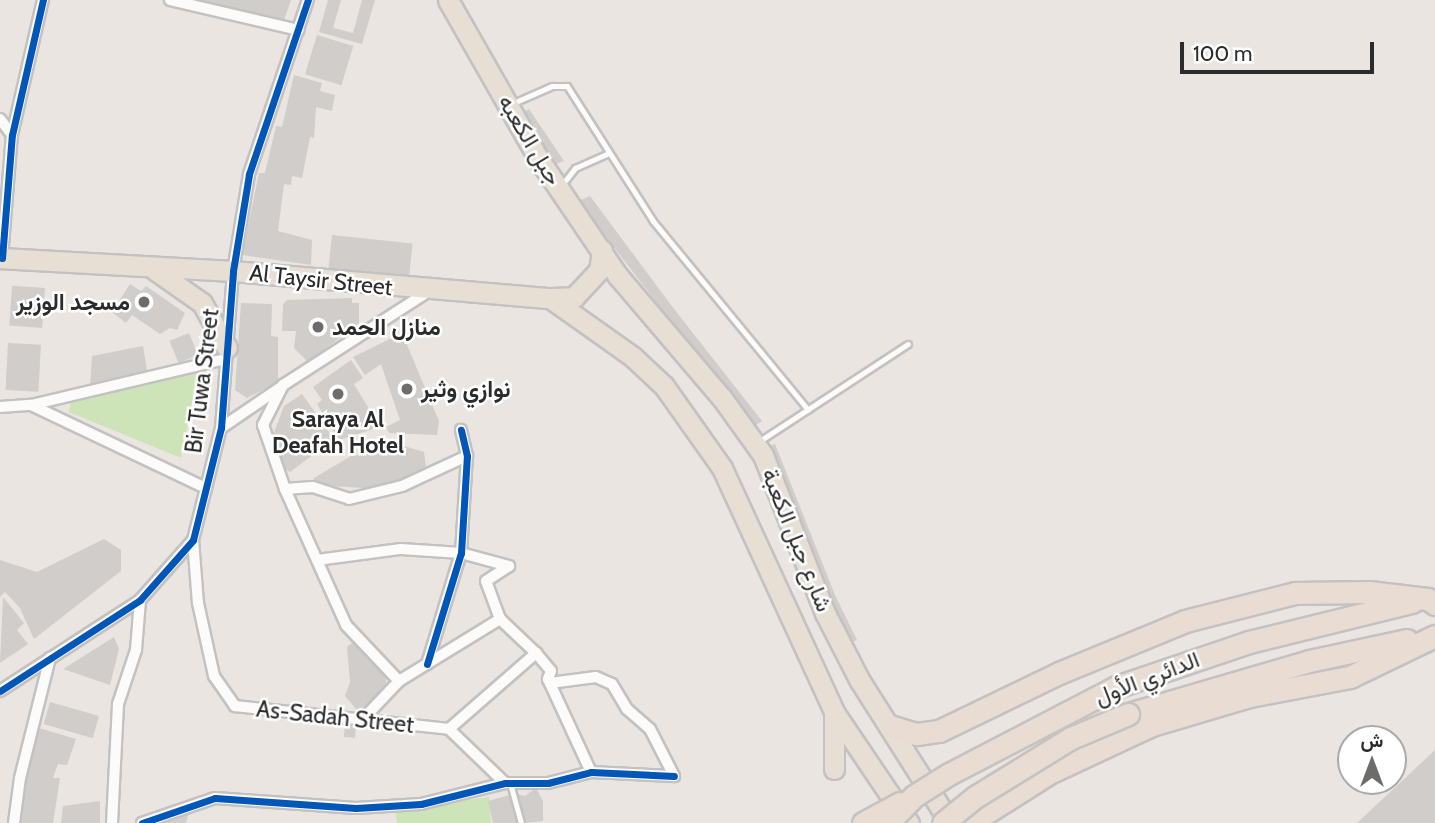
<!DOCTYPE html>
<meta charset="utf-8">
<style>
body{margin:0}
#map{position:relative;width:1435px;height:823px;overflow:hidden;background:#eae5e0;font-family:Cabin,Vazirmatn,sans-serif}
div>[style]{position:absolute}
[style*='--x']{left:calc(var(--x)*1px);top:calc(var(--y)*1px);width:calc(var(--w)*1px);rotate:calc(var(--a)*1deg)}
.green>*{inset:0;background:#cde4b8}
.building>*{inset:0;background:#d0cdca;transform-origin:0 0}
.roads{filter:drop-shadow(2px 0 #c3c1c2) drop-shadow(-2px 0 #c3c1c2) drop-shadow(0 2px #c3c1c2) drop-shadow(0 -2px #c3c1c2)}
.service>*{height:5px;margin:-2.5px;padding:0 2.5px;transform-origin:2.5px;border-radius:2.5px;background:#fcfbfa}
.minor>*{height:10px;margin:-5px;padding:0 5px;transform-origin:5px;border-radius:5px;background:#fcfbfa}
.trunk>*{height:19px;margin:-9.5px;padding:0 9.5px;transform-origin:9.5px;border-radius:9.5px;background:#e8dfd4}
.motorway>*{height:21px;margin:-10.5px;padding:0 10.5px;transform-origin:10.5px;border-radius:10.5px;background:#e9dcd3}
.bridges{filter:drop-shadow(2px 0 #c5c3c1) drop-shadow(-2px 0 #c5c3c1) drop-shadow(0 2px #c5c3c1) drop-shadow(0 -2px #c5c3c1)}
.motorway-bridge>*{height:21px;margin:-10.5px;padding:0 10.5px;transform-origin:10.5px;border-radius:10.5px;background:#e9dcd3}
.cycleway>*{height:7px;margin:-3.5px;padding:0 3.5px;transform-origin:3.5px;border-radius:3.5px;background:#0057b8}
.dots>*{width:19px;height:19px;translate:-50% -50%;box-sizing:border-box;border:4px solid #fff;border-radius:50%}
span{translate:-50% -50%;white-space:nowrap;text-align:center;line-height:1.15;-webkit-text-stroke:5px #fff;paint-order:stroke}
.street-label{font-size:23px;color:#2b2b2b}
.poi-label{font-size:23px;color:#2b2b2b;font-weight:700}
.right{translate:-100% -50%;text-align:right}
.left{translate:0 -50%;text-align:left}
.north{position:absolute;left:1337px;top:725px;width:70px;height:70px;box-sizing:border-box;background:#fff;border:2px solid #aaa;border-radius:50%;rotate:0deg;font-size:19px;font-weight:700;line-height:28px;text-align:center;color:#2b2b2b}
.north::after{content:'';display:block;margin:auto;width:24px;height:32px;background:#6e6c6a;clip-path:polygon(50% 0,100% 100%,50% 72%,0 100%)}
.scale{position:absolute;left:1180px;top:42px;width:194px;height:32px;box-sizing:border-box;border:4px solid #2b2b2b;border-top:0;padding-left:9px;font-size:21px;line-height:24px;white-space:nowrap;color:#2b2b2b;-webkit-text-stroke:5px #fff;paint-order:stroke}
</style>
<div id="map">
<div class="green">
<div style="clip-path:polygon(198px 372px,181px 458px,69px 412px,71px 401px)"></div>
<div style="clip-path:polygon(489px 797px,491px 823px,397px 823px,395px 810px)"></div>
</div>
<div class="building">
<div style="clip-path:polygon(187px 0,291px 0,283px 23px)"></div>
<div style="clip-path:polygon(328px 0,341px 0,333px 28px,353px 33px,362px 0,375px 0,362px 44px,319px 32px)"></div>
<div style="left:317px;top:35px;width:38px;height:41px;rotate:17deg"></div>
<div style="clip-path:polygon(294px 75px,322px 83px,320px 91px,335px 95px,332px 111px,316px 107px,314px 138px,310px 137px,302px 178px,292px 176px,291px 185px,284px 184px,278px 231px,312px 240px,311px 265px,242px 255px,259px 173px,265px 173px,276px 126px,282px 127px)"></div>
<div style="clip-path:polygon(529px 109px,564px 161px,556px 164px,523px 113px)"></div>
<div style="clip-path:polygon(590px 196px,674px 309px,762px 421px,753px 427px,578px 201px)"></div>
<div style="left:332px;top:235px;width:81px;height:40px;rotate:6deg"></div>
<div style="clip-path:polygon(130px 284px,141px 291px,146px 286px,185px 313px,177px 330px,170px 328px,160px 334px,132px 315px,126px 323px,112px 312px)"></div>
<div style="left:45px;top:288px;width:40px;height:33px;rotate:94deg"></div>
<div style="clip-path:polygon(352px 298px,352px 303px,359px 303px,359px 323px,308px 362px,294px 348px,296px 331px,282px 331px,283px 304px,287px 300px)"></div>
<div style="clip-path:polygon(241px 303px,272px 304px,271px 336px,278px 337px,278px 382px,247px 398px,235px 390px)"></div>
<div style="left:189px;top:333px;width:24px;height:21px;rotate:68deg"></div>
<div style="clip-path:polygon(402px 333px,439px 421px,437px 435px,389px 433px,386px 427px,400px 420px,381px 364px,365px 375px,353px 357px)"></div>
<div style="left:8px;top:343px;width:33px;height:47px;rotate:3deg"></div>
<div style="clip-path:polygon(143px 346px,147px 371px,90px 386px,92px 356px)"></div>
<div style="clip-path:polygon(351px 360px,363px 378px,354px 384px,380px 427px,339px 440px,317px 404px,322px 400px,313px 387px)"></div>
<div style="clip-path:polygon(302px 394px,334px 439px,290px 472px,283px 468px,272px 438px,284px 406px)"></div>
<div style="clip-path:polygon(775px 444px,835px 595px,857px 640px,848px 643px,766px 448px)"></div>
<div style="clip-path:polygon(404px 446px,424px 452px,426px 467px,420px 474px,380px 489px,313px 485px,314px 478px,351px 456px)"></div>
<div style="clip-path:polygon(104px 539px,121px 550px,121px 571px,34px 639px,20px 608px,5px 592px,0 597px,0 560px,37px 572px)"></div>
<div style="clip-path:polygon(3px 597px,24px 623px,17px 630px,28px 644px,0 663px)"></div>
<div style="clip-path:polygon(114px 637px,119px 649px,110px 685px,63px 669px)"></div>
<div style="clip-path:polygon(353px 642px,386px 676px,386px 686px,366px 709px,358px 711px,345px 696px,350px 682px,347px 647px)"></div>
<div style="left:50px;top:702px;width:51px;height:23px;rotate:16deg"></div>
<div style="left:345px;top:724px;width:11px;height:13px;rotate:5deg"></div>
<div style="clip-path:polygon(39px 728px,76px 739px,67px 765px,58px 764px,53px 778px,60px 778px,53px 823px,20px 823px,26px 773px)"></div>
<div style="clip-path:polygon(1435px 750px,1435px 823px,1357px 823px)"></div>
<div style="clip-path:polygon(536px 788px,543px 801px,543px 821px,526px 823px,516px 794px,525px 796px)"></div>
<div style="clip-path:polygon(510px 795px,518px 823px,493px 823px,488px 801px)"></div>
<div style="clip-path:polygon(100px 801px,100px 823px,61px 823px,63px 806px)"></div>
<div style="clip-path:polygon(188px 815px,186px 823px,164px 823px,164px 822px)"></div>
</div>
<div class="roads">
<div class="service">
<div style="--x:511;--y:104;--w:45;--a:-23.7"></div>
<div style="--x:552;--y:86;--w:15;--a:0"></div>
<div style="--x:567;--y:86;--w:160;--a:57.5"></div>
<div style="--x:653;--y:221;--w:244;--a:50.6"></div>
<div style="--x:561;--y:186;--w:23;--a:-52"></div>
<div style="--x:575;--y:168;--w:37;--a:-24"></div>
<div style="--x:758;--y:442;--w:179;--a:-33.2"></div>
<div style="--x:510;--y:783;--w:41;--a:74.6"></div>
</div>
<div class="minor">
<div style="--x:170;--y:0;--w:132;--a:13.1"></div>
<div style="--x:0;--y:119;--w:20;--a:53"></div>
<div style="--x:2;--y:258;--w:123;--a:-85.4"></div>
<div style="--x:12;--y:135;--w:139;--a:-77.1"></div>
<div style="--x:429;--y:291;--w:174;--a:147.2"></div>
<div style="--x:283;--y:385;--w:45;--a:116.6"></div>
<div style="--x:263;--y:425;--w:68;--a:71"></div>
<div style="--x:285;--y:489;--w:28;--a:-4"></div>
<div style="--x:313;--y:487;--w:38;--a:18"></div>
<div style="--x:349;--y:499;--w:55;--a:-13.8"></div>
<div style="--x:402;--y:486;--w:72;--a:-24.8"></div>
<div style="--x:31;--y:405;--w:194;--a:25.4"></div>
<div style="--x:0;--y:407;--w:31;--a:-4"></div>
<div style="--x:31;--y:405;--w:200;--a:-13.3"></div>
<div style="--x:221;--y:428;--w:73;--a:-34.3"></div>
<div style="--x:285;--y:489;--w:149;--a:65.8"></div>
<div style="--x:346;--y:625;--w:77;--a:46.6"></div>
<div style="--x:399;--y:681;--w:51;--a:133.4"></div>
<div style="--x:193;--y:540;--w:63;--a:85.5"></div>
<div style="--x:198;--y:603;--w:75;--a:77.6"></div>
<div style="--x:214;--y:676;--w:37;--a:55"></div>
<div style="--x:235;--y:706;--w:215;--a:6.1"></div>
<div style="--x:449;--y:729;--w:78;--a:44"></div>
<div style="--x:317;--y:560;--w:85;--a:-7.5"></div>
<div style="--x:401;--y:549;--w:60;--a:3.8"></div>
<div style="--x:461;--y:553;--w:50;--a:15.2"></div>
<div style="--x:500;--y:619;--w:40;--a:-110.2"></div>
<div style="--x:486;--y:581;--w:27;--a:-33"></div>
<div style="--x:427;--y:664;--w:116;--a:-73"></div>
<div style="--x:461;--y:553;--w:97;--a:-86.5"></div>
<div style="--x:467;--y:456;--w:27;--a:-103"></div>
<div style="--x:399;--y:681;--w:119;--a:-31.5"></div>
<div style="--x:500;--y:619;--w:50;--a:43.4"></div>
<div style="--x:550;--y:683;--w:46;--a:-7.4"></div>
<div style="--x:596;--y:677;--w:17;--a:24"></div>
<div style="--x:612;--y:684;--w:29;--a:59"></div>
<div style="--x:627;--y:709;--w:30;--a:41"></div>
<div style="--x:650;--y:729;--w:53;--a:62.9"></div>
<div style="--x:0;--y:691;--w:167;--a:-33"></div>
<div style="--x:140;--y:600;--w:80;--a:-48.5"></div>
<div style="--x:193;--y:540;--w:115;--a:-76"></div>
<div style="--x:221;--y:428;--w:157;--a:-85.6"></div>
<div style="--x:233;--y:271;--w:98;--a:-80.6"></div>
<div style="--x:249;--y:174;--w:184;--a:-71.3"></div>
<div style="--x:449;--y:729;--w:116;--a:-41.1"></div>
<div style="--x:536;--y:653;--w:23;--a:50"></div>
<div style="--x:551;--y:671;--w:9;--a:111"></div>
<div style="--x:548;--y:679;--w:102;--a:65.2"></div>
<div style="--x:14;--y:823;--w:45;--a:-82.4"></div>
<div style="--x:20;--y:778;--w:124;--a:-76"></div>
<div style="--x:112;--y:823;--w:119;--a:-87.1"></div>
<div style="--x:118;--y:704;--w:57;--a:-71.6"></div>
<div style="--x:136;--y:650;--w:50;--a:-85.4"></div>
<div style="--x:142;--y:823;--w:77;--a:-18.9"></div>
<div style="--x:215;--y:798;--w:141;--a:4.1"></div>
<div style="--x:356;--y:808;--w:65;--a:-3.5"></div>
<div style="--x:421;--y:804;--w:87;--a:-14"></div>
<div style="--x:505;--y:783;--w:43;--a:0"></div>
<div style="--x:548;--y:783;--w:44;--a:-14.3"></div>
<div style="--x:591;--y:772;--w:83;--a:2.8"></div>
</div>
<div class="trunk">
<div style="--x:448;--y:0;--w:182;--a:60.3"></div>
<div style="--x:538;--y:158;--w:143;--a:55.9"></div>
<div style="--x:618;--y:276;--w:160;--a:49.6"></div>
<div style="--x:722;--y:398;--w:70;--a:54.3"></div>
<div style="--x:763;--y:455;--w:170;--a:68.6"></div>
<div style="--x:825;--y:613;--w:76;--a:62.8"></div>
<div style="--x:860;--y:681;--w:168;--a:57.6"></div>
<div style="--x:0;--y:258;--w:233;--a:3.2"></div>
<div style="--x:233;--y:271;--w:318;--a:4.9"></div>
<div style="--x:550;--y:298;--w:24;--a:-2"></div>
<div style="--x:574;--y:297;--w:37;--a:-47"></div>
<div style="--x:599;--y:270;--w:20;--a:-81"></div>
<div style="--x:155;--y:270;--w:57;--a:35.1"></div>
<div style="--x:202;--y:303;--w:51;--a:60.9"></div>
<div style="--x:550;--y:298;--w:102;--a:35.4"></div>
<div style="--x:633;--y:357;--w:42;--a:43.1"></div>
<div style="--x:664;--y:386;--w:100;--a:54.7"></div>
<div style="--x:722;--y:468;--w:268;--a:65.3"></div>
<div style="--x:834;--y:712;--w:134;--a:56"></div>
<div style="--x:834;--y:712;--w:57;--a:90"></div>
</div>
<div class="motorway">
<div style="--x:1116;--y:687;--w:140;--a:-18.7"></div>
<div style="--x:1249;--y:642;--w:168;--a:-13.8"></div>
<div style="--x:1128;--y:714;--w:189;--a:-16.3"></div>
<div style="--x:1309;--y:661;--w:100;--a:-12.1"></div>
<div style="--x:890;--y:726;--w:28;--a:17"></div>
<div style="--x:917;--y:734;--w:22;--a:-8"></div>
<div style="--x:939;--y:731;--w:133;--a:-25.8"></div>
<div style="--x:1059;--y:673;--w:136;--a:-22.4"></div>
<div style="--x:1185;--y:621;--w:114;--a:-14.3"></div>
<div style="--x:1295;--y:593;--w:74;--a:-0.8"></div>
<div style="--x:1369;--y:592;--w:59;--a:6.8"></div>
<div style="--x:1428;--y:599;--w:9;--a:36"></div>
<div style="--x:970;--y:823;--w:93;--a:-32.3"></div>
<div style="--x:1049;--y:773;--w:114;--a:-25"></div>
<div style="--x:1152;--y:725;--w:102;--a:-16.5"></div>
<div style="--x:1250;--y:696;--w:102;--a:-10.8"></div>
<div style="--x:1350;--y:677;--w:94;--a:-25.8"></div>
</div>
</div>
<div class="bridges">
<div class="motorway-bridge">
<div style="--x:863;--y:823;--w:42;--a:-28.4"></div>
<div style="--x:888;--y:823;--w:37;--a:-46"></div>
<div style="--x:914;--y:796;--w:41;--a:-32.2"></div>
<div style="--x:949;--y:774;--w:188;--a:-27.5"></div>
<div style="--x:943;--y:823;--w:41;--a:-39.1"></div>
<div style="--x:975;--y:797;--w:113;--a:-31.6"></div>
<div style="--x:1071;--y:738;--w:62;--a:-22.8"></div>
</div>
</div>
<div class="cycleway">
<div style="--x:2;--y:258;--w:123;--a:-85.4"></div>
<div style="--x:12;--y:135;--w:139;--a:-77.1"></div>
<div style="--x:427;--y:664;--w:116;--a:-73"></div>
<div style="--x:461;--y:553;--w:97;--a:-86.5"></div>
<div style="--x:467;--y:456;--w:27;--a:-103"></div>
<div style="--x:0;--y:691;--w:167;--a:-33"></div>
<div style="--x:140;--y:600;--w:80;--a:-48.5"></div>
<div style="--x:193;--y:540;--w:115;--a:-76"></div>
<div style="--x:221;--y:428;--w:157;--a:-85.6"></div>
<div style="--x:233;--y:271;--w:98;--a:-80.6"></div>
<div style="--x:249;--y:174;--w:184;--a:-71.3"></div>
<div style="--x:142;--y:823;--w:77;--a:-18.9"></div>
<div style="--x:215;--y:798;--w:141;--a:4.1"></div>
<div style="--x:356;--y:808;--w:65;--a:-3.5"></div>
<div style="--x:421;--y:804;--w:87;--a:-14"></div>
<div style="--x:505;--y:783;--w:43;--a:0"></div>
<div style="--x:548;--y:783;--w:44;--a:-14.3"></div>
<div style="--x:591;--y:772;--w:83;--a:2.8"></div>
</div>
<div class="dots">
<div style="left:144px;top:302px;background:#6e6c6a"></div>
<div style="left:318px;top:327px;background:#6e6c6a"></div>
<div style="left:407px;top:389px;background:#6e6c6a"></div>
<div style="left:338px;top:394px;background:#6e6c6a"></div>
</div>
<div class="street-label">
<span style="left:530px;top:140px;rotate:59deg">جبل الكعبه</span>
<span style="left:321px;top:280px;rotate:6deg">Al Taysir Street</span>
<span style="left:202px;top:381px;rotate:-83deg">Bir Tuwa Street</span>
<span style="left:797px;top:540px;rotate:68deg">شارع جبل الكعبة</span>
<span style="left:1147px;top:678px;rotate:-21deg">الدائري الأول</span>
<span style="left:335px;top:717px;rotate:6deg">As-Sadah Street</span>
</div>
<div class="poi-label">
<span class="right" style="left:130px;top:302px">مسجد الوزير</span>
<span class="left" style="left:332px;top:327px">منازل الحمد</span>
<span class="left" style="left:421px;top:389px">نوازي وثير</span>
<span style="left:338px;top:432px">Saraya Al<br>Deafah Hotel</span>
</div>
<div class="north">ش</div>
<div class="scale">100 m</div>
</div>
